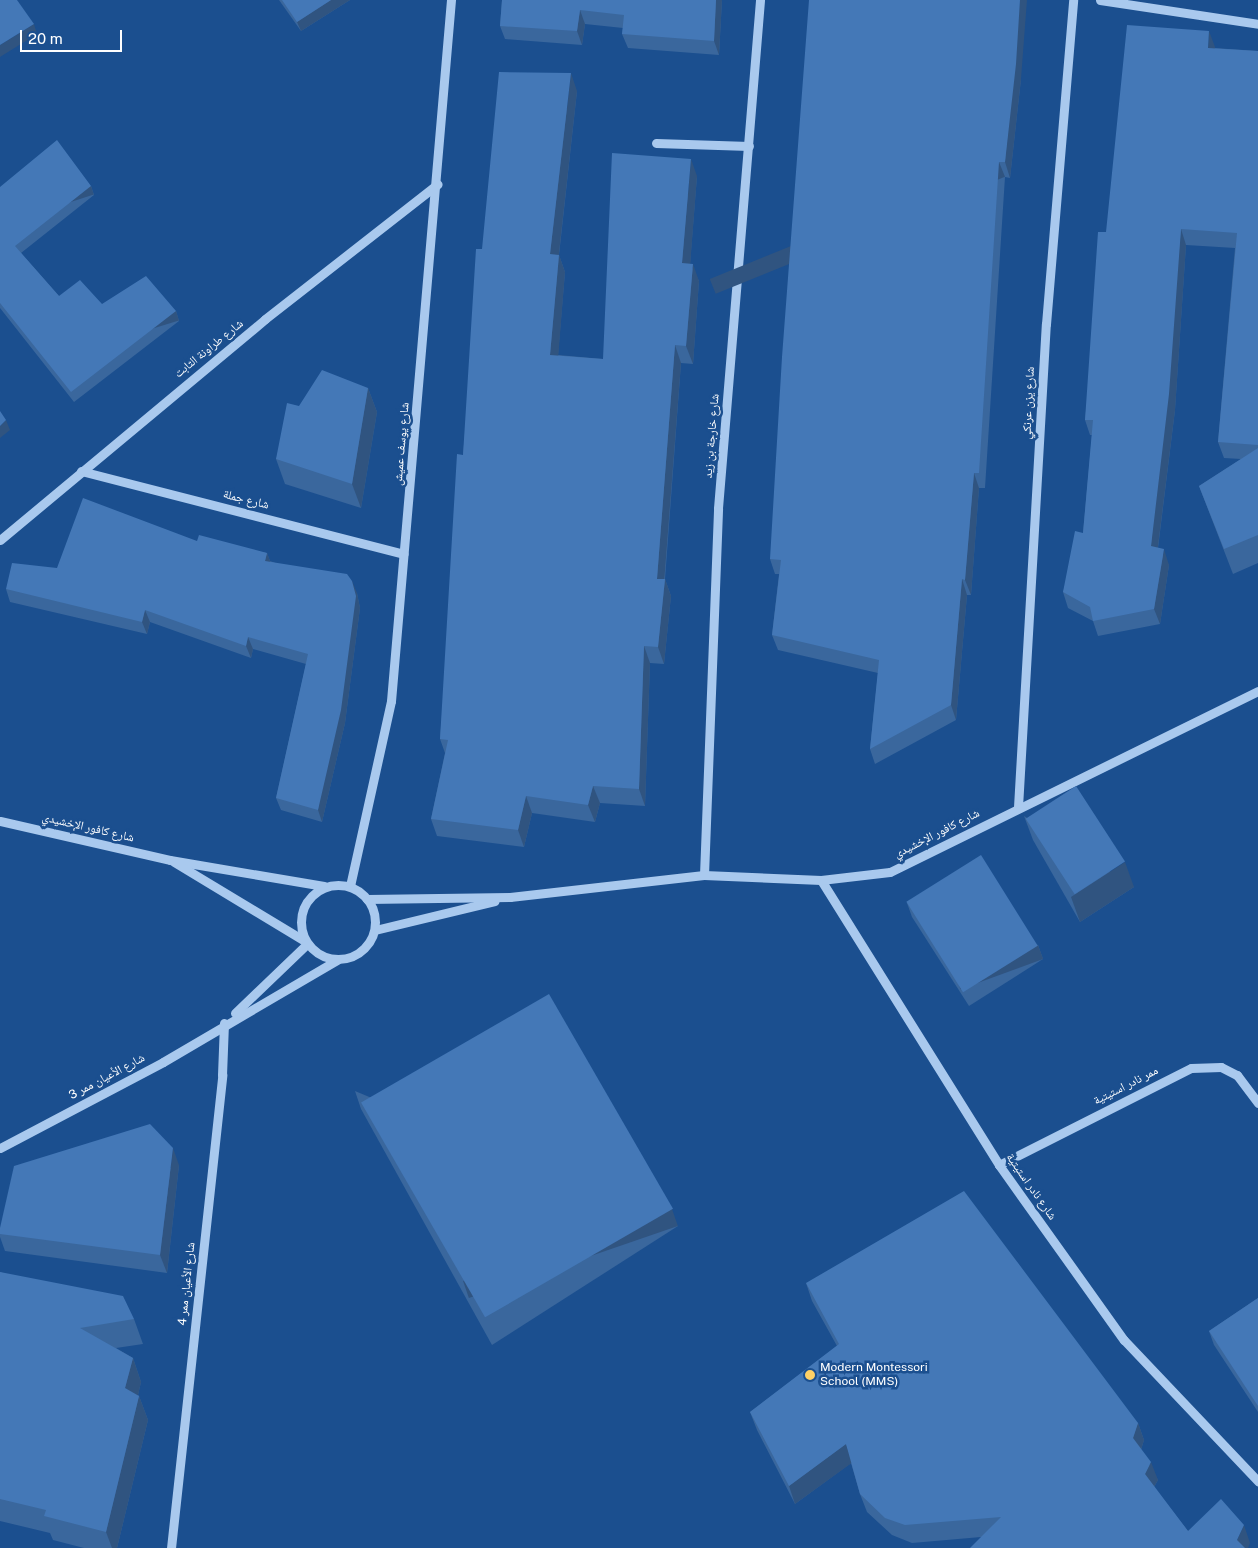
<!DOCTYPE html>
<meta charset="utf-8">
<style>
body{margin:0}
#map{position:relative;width:1258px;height:1548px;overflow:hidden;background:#1b4f8f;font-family:"Public Sans","Noto Naskh Arabic",sans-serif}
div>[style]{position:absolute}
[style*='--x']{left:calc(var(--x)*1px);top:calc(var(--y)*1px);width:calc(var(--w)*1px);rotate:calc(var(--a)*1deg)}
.minor>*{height:9px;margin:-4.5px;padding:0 4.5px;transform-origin:4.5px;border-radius:4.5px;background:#a9c9ee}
.minor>.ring{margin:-4.5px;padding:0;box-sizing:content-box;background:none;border:9px solid #a9c9ee;border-radius:50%}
.wall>*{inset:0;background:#3a679d}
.shaded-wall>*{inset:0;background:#305480;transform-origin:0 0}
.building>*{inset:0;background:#4478b7;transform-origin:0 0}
.dots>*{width:14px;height:14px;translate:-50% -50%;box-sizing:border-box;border:2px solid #1b4f8f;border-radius:50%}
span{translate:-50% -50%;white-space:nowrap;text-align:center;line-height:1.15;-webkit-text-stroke:5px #1b4f8f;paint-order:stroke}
.street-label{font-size:12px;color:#fff}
.poi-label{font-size:12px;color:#fff}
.left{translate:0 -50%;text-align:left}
.scale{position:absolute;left:20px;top:30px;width:102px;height:22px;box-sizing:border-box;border:2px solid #fff;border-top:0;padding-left:6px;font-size:15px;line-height:18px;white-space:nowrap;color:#fff;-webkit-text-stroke:4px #1b4f8f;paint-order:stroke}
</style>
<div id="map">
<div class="minor">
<div style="--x:1100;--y:0;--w:160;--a:8.6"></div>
<div style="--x:656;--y:143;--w:93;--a:1.8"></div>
<div style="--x:81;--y:471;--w:333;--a:14.4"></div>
<div style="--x:0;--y:540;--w:345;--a:-39.8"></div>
<div style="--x:265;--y:319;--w:219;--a:-38"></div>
<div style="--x:1018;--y:807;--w:484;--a:-86.7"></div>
<div style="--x:1046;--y:324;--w:325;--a:-85.2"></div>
<div style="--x:0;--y:821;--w:174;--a:12.9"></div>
<div style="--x:170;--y:860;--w:156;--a:9.6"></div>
<div style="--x:174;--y:862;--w:153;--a:31.1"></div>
<div style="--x:704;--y:875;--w:367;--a:-87.8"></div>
<div style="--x:718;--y:508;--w:510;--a:-85.27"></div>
<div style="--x:821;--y:880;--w:336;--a:58"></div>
<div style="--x:999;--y:1165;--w:215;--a:54.5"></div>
<div style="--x:1124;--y:1340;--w:195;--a:46.5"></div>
<div class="ring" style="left:301px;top:885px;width:65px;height:65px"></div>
<div style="--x:350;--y:886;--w:189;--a:-77.5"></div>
<div style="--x:391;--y:701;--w:704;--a:-85.11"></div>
<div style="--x:367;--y:899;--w:143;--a:-0.8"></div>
<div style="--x:510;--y:897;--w:195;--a:-6.5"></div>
<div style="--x:704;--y:875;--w:117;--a:2.4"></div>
<div style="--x:821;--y:880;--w:69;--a:-6.6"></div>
<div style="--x:890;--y:872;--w:410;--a:-26.2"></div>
<div style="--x:375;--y:930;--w:123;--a:-13.6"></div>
<div style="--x:235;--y:1013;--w:100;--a:-43.8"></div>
<div style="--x:0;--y:1148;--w:184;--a:-27.8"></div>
<div style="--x:163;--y:1062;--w:202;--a:-30.4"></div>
<div style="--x:999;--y:1165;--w:215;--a:-26.8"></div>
<div style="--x:1191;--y:1068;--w:30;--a:-2"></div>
<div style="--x:1221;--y:1067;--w:18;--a:27"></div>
<div style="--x:1237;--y:1075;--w:35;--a:53"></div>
<div style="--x:171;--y:1548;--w:476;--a:-83.8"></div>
<div style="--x:222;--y:1075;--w:52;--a:-87.8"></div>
</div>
<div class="wall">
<div style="clip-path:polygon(279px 0,350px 0,301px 31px)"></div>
<div style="clip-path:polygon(502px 0,722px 0,719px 55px,628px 48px,622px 34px,623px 28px,585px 24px,582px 45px,505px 39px,500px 26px)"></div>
<div style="clip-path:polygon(1215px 47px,1214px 48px,1258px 51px,1258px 563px,1233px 574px,1199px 486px,1241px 459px,1224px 458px,1218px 442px,1235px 248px,1186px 245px,1175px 410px,1158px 548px,1169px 565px,1160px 624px,1098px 636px,1093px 621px,1068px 608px,1063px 592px,1083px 533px,1092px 435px,1090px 435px,1085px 420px,1106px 232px)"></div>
<div style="clip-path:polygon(1021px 79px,1010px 178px,1005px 177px,985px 488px,979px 488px,971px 595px,967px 595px,956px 720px,875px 764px,870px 749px,878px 673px,778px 650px,772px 635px,779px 574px,775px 574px,770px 559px)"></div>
<div style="clip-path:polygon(577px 91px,559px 255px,565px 272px,558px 355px,603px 359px,697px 176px,690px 264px,699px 281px,693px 364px,681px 363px,665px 579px,671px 596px,664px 664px,650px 663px,645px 806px,600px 803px,595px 822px,532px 813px,524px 847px,437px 836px,431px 819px,445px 753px,440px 739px,463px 455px,482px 249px)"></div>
<div style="clip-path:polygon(91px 186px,94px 195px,21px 253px,59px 296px,102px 304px,176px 311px,179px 321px,74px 402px,0 308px,0 187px)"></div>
<div style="clip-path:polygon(368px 388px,377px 412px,361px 508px,285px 484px,276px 459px,299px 406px)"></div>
<div style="clip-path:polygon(197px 541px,267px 553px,270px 561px,357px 593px,360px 608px,345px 723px,322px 822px,281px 810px,276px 798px,306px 664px,253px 649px,251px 658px,150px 622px,147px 634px,10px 602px,6px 589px,57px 568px)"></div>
<div style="clip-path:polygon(1024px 816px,1134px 887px,1080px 922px,1033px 840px)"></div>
<div style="clip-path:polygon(907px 903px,1038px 945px,1043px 959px,969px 1006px,912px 917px)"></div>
<div style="clip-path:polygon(355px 1091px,678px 1226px,492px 1345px,361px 1109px)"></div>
<div style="clip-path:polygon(179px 1165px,167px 1273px,5px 1251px,0 1237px,0 1228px)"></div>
<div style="clip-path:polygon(0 1272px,134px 1319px,143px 1344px,116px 1348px,133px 1358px,141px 1382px,138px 1395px,139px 1396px,148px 1420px,117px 1548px,84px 1548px,53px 1540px,50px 1533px,0 1521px)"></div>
<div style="clip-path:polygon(806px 1283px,1138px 1423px,1144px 1440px,1141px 1450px,1158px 1480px,1154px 1487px,1188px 1531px,1250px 1543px,981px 1537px,912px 1543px,892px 1535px,867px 1512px,860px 1494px,851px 1463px,795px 1504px,757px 1430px,750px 1412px,837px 1346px,812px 1301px)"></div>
<div style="clip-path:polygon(1258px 1298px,1258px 1412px,1214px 1345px,1209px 1331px)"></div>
</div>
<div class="shaded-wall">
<div style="clip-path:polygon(331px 0,350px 0,301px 31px,297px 22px)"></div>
<div style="clip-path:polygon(716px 0,722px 0,719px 55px,714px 41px)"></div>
<div style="clip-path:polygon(1020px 0,1027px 0,1021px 79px,1010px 178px,1005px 162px)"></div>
<div style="clip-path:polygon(580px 10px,585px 24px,582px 45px,577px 31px)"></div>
<div style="clip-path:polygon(34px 24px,37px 34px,0 57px,0 45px)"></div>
<div style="clip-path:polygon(1209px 31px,1215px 47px,1213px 63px,1208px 48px)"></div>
<div style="clip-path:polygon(571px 73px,577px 91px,557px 271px,550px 254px)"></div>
<div style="clip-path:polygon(691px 159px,697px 176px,689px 280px,682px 263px)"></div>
<div style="left:999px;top:162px;width:16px;height:312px;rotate:68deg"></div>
<div style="left:91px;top:186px;width:9px;height:97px;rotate:72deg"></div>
<div style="clip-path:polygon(1181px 229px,1186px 245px,1175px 410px,1156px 562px,1151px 546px)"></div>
<div style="clip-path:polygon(559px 255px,565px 272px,557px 372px,550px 355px)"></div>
<div style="clip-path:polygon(693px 264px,699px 281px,693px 364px,686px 346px)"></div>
<div style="left:176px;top:311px;width:10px;height:133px;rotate:73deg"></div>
<div style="clip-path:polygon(675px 345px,681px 363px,663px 596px,657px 579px)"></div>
<div style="clip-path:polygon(368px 388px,377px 412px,361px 508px,352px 484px)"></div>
<div style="clip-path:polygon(6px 420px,10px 430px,0 438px,0 426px)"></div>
<div style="clip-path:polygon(974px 473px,979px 488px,971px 595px,965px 580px)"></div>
<div style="clip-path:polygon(1164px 549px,1169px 565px,1160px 624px,1154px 609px)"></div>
<div style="clip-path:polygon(267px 553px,272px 566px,265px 561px)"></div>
<div style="clip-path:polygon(665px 579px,671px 596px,664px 664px,658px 647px)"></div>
<div style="clip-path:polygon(962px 579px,967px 595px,956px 720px,951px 705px)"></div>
<div style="clip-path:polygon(352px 581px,357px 593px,360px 608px,345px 723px,322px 822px,318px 810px)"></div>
<div style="clip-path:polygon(145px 610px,150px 622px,147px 634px,142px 622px)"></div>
<div style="clip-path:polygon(248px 637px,253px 649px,251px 658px,246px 646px)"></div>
<div style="clip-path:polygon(644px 646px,650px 663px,645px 806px,639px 789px)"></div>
<div style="clip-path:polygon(593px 786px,600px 803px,595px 822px,588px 805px)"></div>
<div style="clip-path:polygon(526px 796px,532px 813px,524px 847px,518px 830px)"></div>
<div style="clip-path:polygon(1125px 862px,1134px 887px,1080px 922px,1071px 897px)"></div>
<div style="left:1038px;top:945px;width:15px;height:88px;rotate:70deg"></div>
<div style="clip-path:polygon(173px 1148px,179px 1165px,167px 1273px,160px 1255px)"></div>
<div style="left:672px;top:1209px;width:18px;height:221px;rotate:71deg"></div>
<div style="clip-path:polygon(133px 1358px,141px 1382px,134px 1413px,125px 1388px)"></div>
<div style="clip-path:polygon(139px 1396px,148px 1420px,117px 1548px,112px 1548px,106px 1532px)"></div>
<div style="clip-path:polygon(1138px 1423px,1144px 1440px,1139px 1456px,1133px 1438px)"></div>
<div style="clip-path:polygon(846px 1444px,853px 1462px,795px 1504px,789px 1486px)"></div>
<div style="clip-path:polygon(1151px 1462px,1158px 1480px,1151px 1492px,1145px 1474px)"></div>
<div style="clip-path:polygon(1244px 1525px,1250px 1543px,1248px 1548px,1240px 1548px,1237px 1540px)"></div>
</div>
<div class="building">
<div style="clip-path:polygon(0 0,17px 0,34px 24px,0 45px)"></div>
<div style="clip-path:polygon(282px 0,331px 0,297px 22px)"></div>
<div style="clip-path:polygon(502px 0,716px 0,714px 41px,622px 34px,624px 15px,580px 10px,577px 31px,500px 26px)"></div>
<div style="clip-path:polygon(809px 0,1020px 0,1016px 64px,1005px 162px,999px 162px,979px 473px,974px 473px,965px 580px,962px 579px,951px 705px,870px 749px,879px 660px,772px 635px,781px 560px,770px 559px,782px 357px)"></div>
<div style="clip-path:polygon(1127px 25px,1209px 31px,1208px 48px,1258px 51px,1258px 445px,1218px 442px,1237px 233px,1181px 229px,1169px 394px,1151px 546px,1164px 549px,1154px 609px,1093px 621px,1090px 607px,1063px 592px,1075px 531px,1083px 533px,1093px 420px,1085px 420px,1098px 232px,1106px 232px)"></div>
<div style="clip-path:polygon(499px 72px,571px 73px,550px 254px,559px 255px,550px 355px,603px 359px,612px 153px,691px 159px,682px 263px,693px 264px,686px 346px,675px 345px,657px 579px,665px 579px,658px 647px,644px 646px,639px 789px,593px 786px,588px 805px,526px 796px,518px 830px,431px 819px,448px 740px,440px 739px,457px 454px,463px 455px,476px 249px,482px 249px)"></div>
<div style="clip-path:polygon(57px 140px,91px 186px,15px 246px,59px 296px,80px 280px,102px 304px,146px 276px,176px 311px,71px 392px,0 303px,0 187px)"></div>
<div style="clip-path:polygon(322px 370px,368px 388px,352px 484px,276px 459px,287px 403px,299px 406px)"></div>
<div style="clip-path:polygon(0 411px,6px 420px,0 426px)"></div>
<div style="clip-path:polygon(1258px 448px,1258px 535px,1224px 549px,1199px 486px)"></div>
<div style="clip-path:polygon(83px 498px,197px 541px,199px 535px,267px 553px,265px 561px,347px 574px,352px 581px,356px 596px,341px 710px,318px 810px,276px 798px,308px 654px,248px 637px,246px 646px,145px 610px,142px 622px,6px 589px,12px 563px,57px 568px)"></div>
<div style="left:1076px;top:786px;width:90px;height:60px;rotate:57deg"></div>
<div style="left:981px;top:855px;width:107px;height:88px;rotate:58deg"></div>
<div style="left:549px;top:994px;width:248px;height:217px;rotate:60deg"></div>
<div style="clip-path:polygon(150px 1124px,173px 1148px,160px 1255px,0 1234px,0 1228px,14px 1166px)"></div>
<div style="clip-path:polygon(964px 1191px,1138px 1423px,1133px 1438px,1151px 1462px,1145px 1474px,1188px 1531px,1221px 1499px,1244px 1525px,1237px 1540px,1245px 1548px,970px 1548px,1001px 1517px,905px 1525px,885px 1518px,860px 1494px,846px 1444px,789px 1486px,750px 1412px,839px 1344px,806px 1283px)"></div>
<div style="clip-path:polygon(0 1272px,123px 1296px,134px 1319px,80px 1328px,133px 1358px,125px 1388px,139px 1396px,106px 1532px,44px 1516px,46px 1510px,0 1499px)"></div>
<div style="clip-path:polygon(1258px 1298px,1258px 1406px,1209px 1331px)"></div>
</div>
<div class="dots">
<div style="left:810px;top:1375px;background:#ffd166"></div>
</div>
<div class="street-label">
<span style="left:209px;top:349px;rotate:-39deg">شارع طراونة الثابت</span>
<span style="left:1029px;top:403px;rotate:-87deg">شارع يزن عرنكي</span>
<span style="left:712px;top:436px;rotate:-85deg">شارع خارجة بن زيد</span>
<span style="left:402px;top:444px;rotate:-85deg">شارع يوسف عميش</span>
<span style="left:246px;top:500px;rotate:14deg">شارع جملة</span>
<span style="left:88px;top:828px;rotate:13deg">شارع كافور الإخشيدي</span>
<span style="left:937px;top:834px;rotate:-27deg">شارع كافور الإخشيدي</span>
<span style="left:107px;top:1077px;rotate:-28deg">شارع الأعيان ممر 3</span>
<span style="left:1126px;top:1086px;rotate:-27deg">ممر نادر استيتية</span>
<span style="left:1031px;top:1187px;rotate:55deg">شارع نادر استيتية</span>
<span style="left:187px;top:1284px;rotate:-84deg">شارع الأعيان ممر 4</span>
</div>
<div class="poi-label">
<span class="left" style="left:820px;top:1375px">Modern Montessori<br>School (MMS)</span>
</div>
<div class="scale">20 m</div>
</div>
